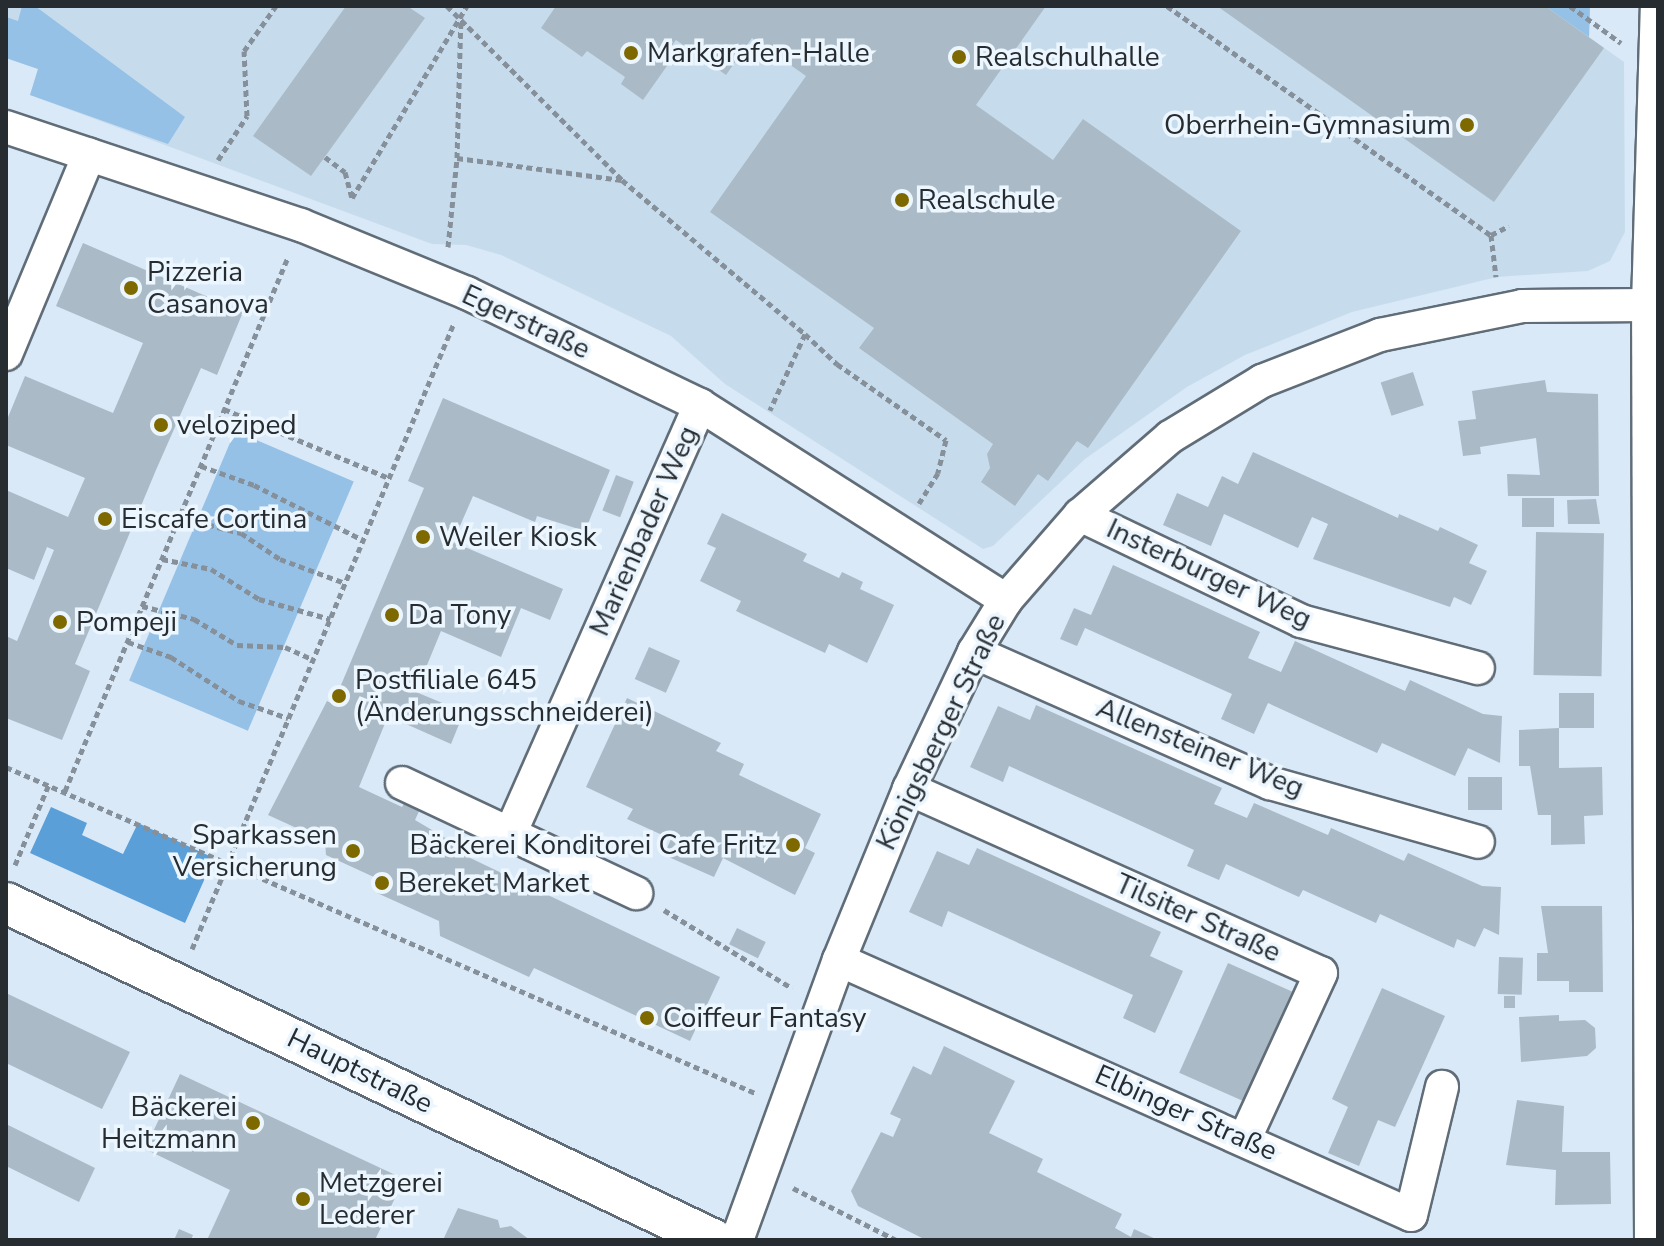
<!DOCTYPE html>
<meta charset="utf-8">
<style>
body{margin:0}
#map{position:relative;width:1664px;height:1246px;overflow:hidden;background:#dae9f7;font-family:"Nunito Sans",sans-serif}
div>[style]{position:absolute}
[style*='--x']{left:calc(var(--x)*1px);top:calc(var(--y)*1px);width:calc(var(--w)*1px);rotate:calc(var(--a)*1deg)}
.built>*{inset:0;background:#c6dced}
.green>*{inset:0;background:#95c1e7;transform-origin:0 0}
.water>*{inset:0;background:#5a9fd8}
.building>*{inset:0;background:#abbac7;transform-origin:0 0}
.path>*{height:5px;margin-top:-2.5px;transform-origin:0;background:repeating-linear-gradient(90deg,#86909a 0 6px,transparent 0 10px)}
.roads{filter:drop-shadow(2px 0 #606d78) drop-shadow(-2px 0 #606d78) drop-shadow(0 2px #606d78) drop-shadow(0 -2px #606d78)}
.minor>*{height:32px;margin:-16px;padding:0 16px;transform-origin:16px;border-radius:16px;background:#fff}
.tertiary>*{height:40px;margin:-20px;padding:0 20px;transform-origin:20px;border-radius:20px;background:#fff}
.dots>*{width:22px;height:22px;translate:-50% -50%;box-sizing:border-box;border:4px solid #ecf6fe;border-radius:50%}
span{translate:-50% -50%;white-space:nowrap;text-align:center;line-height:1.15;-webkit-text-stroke:7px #ecf6fe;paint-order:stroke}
.poi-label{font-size:28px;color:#272c31}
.left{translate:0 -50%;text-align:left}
.right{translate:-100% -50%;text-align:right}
.street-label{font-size:28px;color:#272c31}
.frame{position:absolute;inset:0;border:8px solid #272c31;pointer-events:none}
</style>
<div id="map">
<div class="built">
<div style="clip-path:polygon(6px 6px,1590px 6px,1589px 37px,1624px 62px,1625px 232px,1610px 261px,1588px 271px,1497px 277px,1352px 312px,1245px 355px,1187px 387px,1085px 459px,993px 546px,983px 549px,725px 384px,671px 336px,501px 255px,466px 245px,432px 244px,30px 95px,38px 69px,6px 58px)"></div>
</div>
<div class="green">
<div style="clip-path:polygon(22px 6px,35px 6px,185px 117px,168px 144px,30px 95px,38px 69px,6px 58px,6px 17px,18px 21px)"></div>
<div style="clip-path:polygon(1545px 6px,1590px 6px,1589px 37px)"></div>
<div style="left:235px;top:431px;width:129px;height:271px;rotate:23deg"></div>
</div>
<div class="water">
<div style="clip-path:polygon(51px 807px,87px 823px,82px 835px,123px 854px,138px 823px,214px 858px,185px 923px,30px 853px)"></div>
</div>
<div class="building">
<div style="clip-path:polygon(346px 6px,407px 6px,425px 18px,311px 176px,253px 136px)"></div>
<div style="clip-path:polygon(556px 6px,1046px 6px,976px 105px,1053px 160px,1083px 119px,1241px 231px,1088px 448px,1077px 441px,1048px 481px,1038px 474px,1015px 506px,981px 482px,990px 468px,987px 454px,993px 444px,859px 348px,874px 328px,710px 212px,806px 76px,752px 38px,726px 75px,676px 40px,668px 51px,674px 56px,643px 100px,621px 84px,625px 77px,587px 51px,582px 57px,541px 28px)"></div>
<div style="clip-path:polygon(1217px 6px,1545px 6px,1604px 48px,1494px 202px)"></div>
<div style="clip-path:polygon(83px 243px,243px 312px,217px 375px,201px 368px,156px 470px,75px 664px,90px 671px,62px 740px,6px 718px,6px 636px,17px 641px,54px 550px,47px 547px,34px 580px,6px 568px,6px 490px,68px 517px,85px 478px,6px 445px,6px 422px,25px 376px,113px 413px,143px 343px,56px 306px)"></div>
<div style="left:1413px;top:372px;width:35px;height:34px;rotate:72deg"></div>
<div style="clip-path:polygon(1545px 380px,1547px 392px,1598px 394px,1599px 496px,1508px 496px,1507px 474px,1540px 475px,1536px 438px,1480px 447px,1481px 454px,1463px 456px,1458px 421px,1476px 419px,1472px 391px)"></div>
<div style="clip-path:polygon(443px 398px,610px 470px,585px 531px,537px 516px,535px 522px,473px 496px,453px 542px,563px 589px,550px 620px,521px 608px,501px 657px,441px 631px,416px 692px,464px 712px,451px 744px,388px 716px,359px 787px,402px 807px,406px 800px,421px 807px,415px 820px,464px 849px,462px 854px,720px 977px,690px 1041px,534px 968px,529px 977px,440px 936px,439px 921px,377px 893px,376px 878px,326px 855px,325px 841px,268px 815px,327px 701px,333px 704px,424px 488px,408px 481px)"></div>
<div style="clip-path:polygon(1253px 452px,1398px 518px,1399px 514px,1438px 531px,1440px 527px,1478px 545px,1469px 563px,1487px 571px,1471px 605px,1454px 597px,1450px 607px,1313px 559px,1328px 524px,1312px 517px,1298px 548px,1224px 514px,1211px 546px,1163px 525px,1177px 493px,1208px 507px,1222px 476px,1238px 484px)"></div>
<div style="left:616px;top:475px;width:19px;height:38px;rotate:21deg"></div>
<div style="left:1522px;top:498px;width:32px;height:29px"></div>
<div style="clip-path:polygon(1596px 499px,1600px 524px,1568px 524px,1567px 500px)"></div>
<div style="clip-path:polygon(722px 513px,807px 554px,803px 561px,839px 578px,842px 572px,863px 582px,860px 589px,894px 605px,867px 663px,829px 644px,825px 653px,736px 611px,741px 601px,700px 581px,716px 548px,707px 544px)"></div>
<div style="left:1536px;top:532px;width:68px;height:143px;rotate:1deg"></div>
<div style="clip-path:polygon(1113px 565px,1260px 632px,1248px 658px,1281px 672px,1295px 641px,1405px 691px,1410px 680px,1483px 714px,1502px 716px,1500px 763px,1468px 748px,1455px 776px,1382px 743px,1377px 753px,1268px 703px,1254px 734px,1221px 719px,1232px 694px,1085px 628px,1077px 646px,1060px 639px,1074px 608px,1091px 615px)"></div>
<div style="left:649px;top:647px;width:34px;height:35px;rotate:24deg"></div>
<div style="left:1559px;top:693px;width:35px;height:35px"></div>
<div style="clip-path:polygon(627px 698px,721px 743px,716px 751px,744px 764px,739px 775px,821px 814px,805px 848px,815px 853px,795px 895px,723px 858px,714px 877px,664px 855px,671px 839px,627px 819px,633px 809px,586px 787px)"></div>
<div style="clip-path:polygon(1036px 705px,1222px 788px,1214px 804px,1247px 818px,1254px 803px,1328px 835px,1331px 828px,1404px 861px,1408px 853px,1482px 886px,1501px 887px,1499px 935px,1484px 928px,1475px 947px,1457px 939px,1454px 948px,1380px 914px,1376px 923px,1303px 890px,1299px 897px,1226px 864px,1219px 880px,1187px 866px,1194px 850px,1120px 816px,1009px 766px,1003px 782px,970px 767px,998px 706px,1030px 720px)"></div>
<div style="clip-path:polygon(1559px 728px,1559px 768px,1602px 767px,1603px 815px,1584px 816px,1585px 844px,1551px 845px,1551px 815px,1538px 815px,1530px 766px,1519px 766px,1519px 730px)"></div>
<div style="left:1468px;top:777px;width:34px;height:33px"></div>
<div style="clip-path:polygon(977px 848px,1161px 932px,1150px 956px,1183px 971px,1155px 1033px,1123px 1018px,1133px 995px,948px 911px,942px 927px,909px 912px,937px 851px,969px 865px)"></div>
<div style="clip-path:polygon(1541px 906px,1602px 906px,1603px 992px,1569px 992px,1569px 981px,1537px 981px,1537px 953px,1548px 953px)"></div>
<div style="left:737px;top:928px;width:32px;height:18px;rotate:26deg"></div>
<div style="left:1499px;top:957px;width:24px;height:37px;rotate:2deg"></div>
<div style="left:1228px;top:963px;width:70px;height:120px;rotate:24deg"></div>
<div style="clip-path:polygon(1382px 988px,1445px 1016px,1395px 1127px,1378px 1120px,1359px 1166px,1328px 1153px,1348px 1107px,1332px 1099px)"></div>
<div style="clip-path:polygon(6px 993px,130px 1052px,102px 1109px,6px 1063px)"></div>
<div style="left:1504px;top:996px;width:11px;height:12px"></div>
<div style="clip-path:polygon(1559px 1015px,1559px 1021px,1585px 1020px,1595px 1028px,1596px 1048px,1587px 1056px,1521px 1062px,1519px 1017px)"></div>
<div style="clip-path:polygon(944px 1046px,1015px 1081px,989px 1133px,1043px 1159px,1037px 1172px,1122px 1214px,1115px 1228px,1131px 1237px,1134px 1229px,1158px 1240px,926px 1240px,858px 1206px,851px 1191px,881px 1132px,893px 1137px,901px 1119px,890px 1114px,913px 1066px,931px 1075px)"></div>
<div style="clip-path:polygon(180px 1074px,404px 1179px,375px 1240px,207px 1240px,230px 1190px,145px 1149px)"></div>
<div style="clip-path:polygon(1517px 1100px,1564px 1106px,1562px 1152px,1610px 1152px,1611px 1204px,1555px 1205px,1556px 1170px,1506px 1165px)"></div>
<div style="clip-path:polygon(6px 1124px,95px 1168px,79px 1202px,6px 1166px)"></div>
<div style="clip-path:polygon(458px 1208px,498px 1220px,500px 1228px,511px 1226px,530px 1240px,443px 1240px)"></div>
<div style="clip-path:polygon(179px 1229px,193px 1235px,191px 1240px,174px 1240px)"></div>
</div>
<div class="path">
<div style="--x:447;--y:6;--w:247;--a:44.8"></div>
<div style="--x:1167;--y:6;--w:397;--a:35.3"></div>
<div style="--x:1491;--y:235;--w:42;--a:83.2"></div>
<div style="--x:1570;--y:6;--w:63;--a:36"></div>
<div style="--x:325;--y:157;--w:25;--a:37"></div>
<div style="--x:345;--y:172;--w:28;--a:75"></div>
<div style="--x:457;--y:158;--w:140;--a:-88.4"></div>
<div style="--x:218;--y:160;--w:53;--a:-56.6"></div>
<div style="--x:247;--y:116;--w:65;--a:-92.6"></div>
<div style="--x:244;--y:51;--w:55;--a:-54.6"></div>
<div style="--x:352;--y:198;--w:224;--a:-59.1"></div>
<div style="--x:1491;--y:235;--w:20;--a:-27"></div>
<div style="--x:448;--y:247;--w:89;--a:-84.2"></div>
<div style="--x:457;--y:158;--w:166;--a:7.6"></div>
<div style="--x:622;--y:180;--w:239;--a:40.1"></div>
<div style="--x:805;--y:334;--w:84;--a:114.7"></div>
<div style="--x:805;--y:334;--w:44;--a:43.2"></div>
<div style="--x:837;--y:364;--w:133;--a:34.9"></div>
<div style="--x:946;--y:440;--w:34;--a:104"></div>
<div style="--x:938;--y:473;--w:36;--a:122"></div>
<div style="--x:224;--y:409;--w:179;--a:22.7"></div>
<div style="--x:201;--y:466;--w:56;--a:19.7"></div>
<div style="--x:254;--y:485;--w:122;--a:26.8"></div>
<div style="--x:179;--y:517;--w:64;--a:14.5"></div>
<div style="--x:241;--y:533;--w:47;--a:33.7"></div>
<div style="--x:280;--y:559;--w:69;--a:20.3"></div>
<div style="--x:162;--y:559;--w:50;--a:11.5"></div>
<div style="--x:211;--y:569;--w:57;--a:32"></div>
<div style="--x:259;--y:599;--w:74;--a:15.7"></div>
<div style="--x:142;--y:606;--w:54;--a:14"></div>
<div style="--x:194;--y:619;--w:50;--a:31.2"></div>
<div style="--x:237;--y:645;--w:48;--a:2.4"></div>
<div style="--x:285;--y:647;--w:30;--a:24"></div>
<div style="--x:128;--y:642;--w:46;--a:19.2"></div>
<div style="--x:171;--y:657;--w:81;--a:32.9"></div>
<div style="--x:239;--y:701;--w:52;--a:19.1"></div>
<div style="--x:6;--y:767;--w:817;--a:23.52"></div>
<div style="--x:65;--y:791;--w:579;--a:-67.33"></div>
<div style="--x:15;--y:865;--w:88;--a:-67.2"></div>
<div style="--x:664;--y:910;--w:150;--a:31.4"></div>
<div style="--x:192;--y:949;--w:679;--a:-67.29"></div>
<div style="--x:793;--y:1188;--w:115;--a:26.8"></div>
</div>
<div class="roads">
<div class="minor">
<div style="--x:6;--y:127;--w:311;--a:18.4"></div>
<div style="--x:301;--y:225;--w:179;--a:22.3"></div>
<div style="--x:467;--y:293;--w:259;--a:25.7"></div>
<div style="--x:700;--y:405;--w:363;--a:32.5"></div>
<div style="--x:6;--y:354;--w:216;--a:-67.4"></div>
<div style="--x:1080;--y:515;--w:245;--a:25.6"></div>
<div style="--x:1301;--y:621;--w:183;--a:14.9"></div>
<div style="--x:974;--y:652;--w:324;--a:23.9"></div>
<div style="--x:1270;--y:783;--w:216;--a:15.8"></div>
<div style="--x:402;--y:783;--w:259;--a:25.2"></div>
<div style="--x:909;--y:789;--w:451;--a:24.1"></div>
<div style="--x:1321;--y:973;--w:182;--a:114.7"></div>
<div style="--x:510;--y:834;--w:469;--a:-66.1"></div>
<div style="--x:839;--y:960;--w:626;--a:24.03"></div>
<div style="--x:1411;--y:1215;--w:132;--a:-76.4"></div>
<div style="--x:737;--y:1240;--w:298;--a:-70"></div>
<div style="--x:839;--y:960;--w:185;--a:-67.7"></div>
<div style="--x:909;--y:789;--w:152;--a:-64.6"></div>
<div style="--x:974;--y:652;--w:61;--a:-58.4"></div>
<div style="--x:1006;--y:600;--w:113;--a:-49"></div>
<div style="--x:1080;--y:515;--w:119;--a:-40.9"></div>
<div style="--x:1170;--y:437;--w:108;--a:-31.3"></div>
<div style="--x:1262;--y:381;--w:127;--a:-21.3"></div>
<div style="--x:1380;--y:335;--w:145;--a:-11.5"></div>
<div style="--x:1522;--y:306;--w:126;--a:-0.5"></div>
<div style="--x:1651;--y:1240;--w:935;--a:-90.18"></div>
<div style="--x:1648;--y:305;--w:299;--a:-88.3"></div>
</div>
<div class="tertiary">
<div style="--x:6;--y:903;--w:784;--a:25.45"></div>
</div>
</div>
<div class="dots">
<div style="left:631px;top:53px;background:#7e6901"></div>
<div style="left:959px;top:57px;background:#7e6901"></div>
<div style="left:1467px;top:125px;background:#7e6901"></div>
<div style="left:902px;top:200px;background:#7e6901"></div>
<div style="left:131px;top:288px;background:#7e6901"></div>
<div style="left:161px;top:425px;background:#7e6901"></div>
<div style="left:105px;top:519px;background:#7e6901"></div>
<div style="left:423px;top:537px;background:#7e6901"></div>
<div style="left:392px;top:615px;background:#7e6901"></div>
<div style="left:60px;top:622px;background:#7e6901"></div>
<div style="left:339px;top:696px;background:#7e6901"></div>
<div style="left:793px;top:845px;background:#7e6901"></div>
<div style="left:353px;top:851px;background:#7e6901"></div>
<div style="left:382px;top:883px;background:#7e6901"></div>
<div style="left:647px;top:1018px;background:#7e6901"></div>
<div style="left:253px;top:1123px;background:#7e6901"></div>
<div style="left:303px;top:1199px;background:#7e6901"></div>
</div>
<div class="poi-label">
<span class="left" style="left:647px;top:53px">Markgrafen-Halle</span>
<span class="left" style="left:975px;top:57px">Realschulhalle</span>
<span class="right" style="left:1451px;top:125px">Oberrhein-Gymnasium</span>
<span class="left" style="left:918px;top:200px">Realschule</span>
<span class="left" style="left:147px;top:288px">Pizzeria<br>Casanova</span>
<span class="left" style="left:177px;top:425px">veloziped</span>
<span class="left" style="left:121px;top:519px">Eiscafe Cortina</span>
<span class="left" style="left:439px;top:537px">Weiler Kiosk</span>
<span class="left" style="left:408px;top:615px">Da Tony</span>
<span class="left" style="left:76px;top:622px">Pompeji</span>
<span class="left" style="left:355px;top:696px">Postfiliale 645<br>(Änderungsschneiderei)</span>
<span class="right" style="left:337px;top:851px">Sparkassen<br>Versicherung</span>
<span class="right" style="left:777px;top:845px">Bäckerei Konditorei Cafe Fritz</span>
<span class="left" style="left:398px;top:883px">Bereket Market</span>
<span class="left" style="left:663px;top:1018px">Coiffeur Fantasy</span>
<span class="right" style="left:237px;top:1123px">Bäckerei<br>Heitzmann</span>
<span class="left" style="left:319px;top:1199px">Metzgerei<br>Lederer</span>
</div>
<div class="street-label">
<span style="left:526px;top:322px;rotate:25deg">Egerstraße</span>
<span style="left:644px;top:531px;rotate:-66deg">Marienbader Weg</span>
<span style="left:1209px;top:574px;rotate:25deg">Insterburger Weg</span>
<span style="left:941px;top:732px;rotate:-64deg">Königsberger Straße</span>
<span style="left:1200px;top:748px;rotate:22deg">Allensteiner Weg</span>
<span style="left:1198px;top:918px;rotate:24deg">Tilsiter Straße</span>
<span style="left:360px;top:1071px;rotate:26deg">Hauptstraße</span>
<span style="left:1186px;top:1113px;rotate:24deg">Elbinger Straße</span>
</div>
<div class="frame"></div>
</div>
